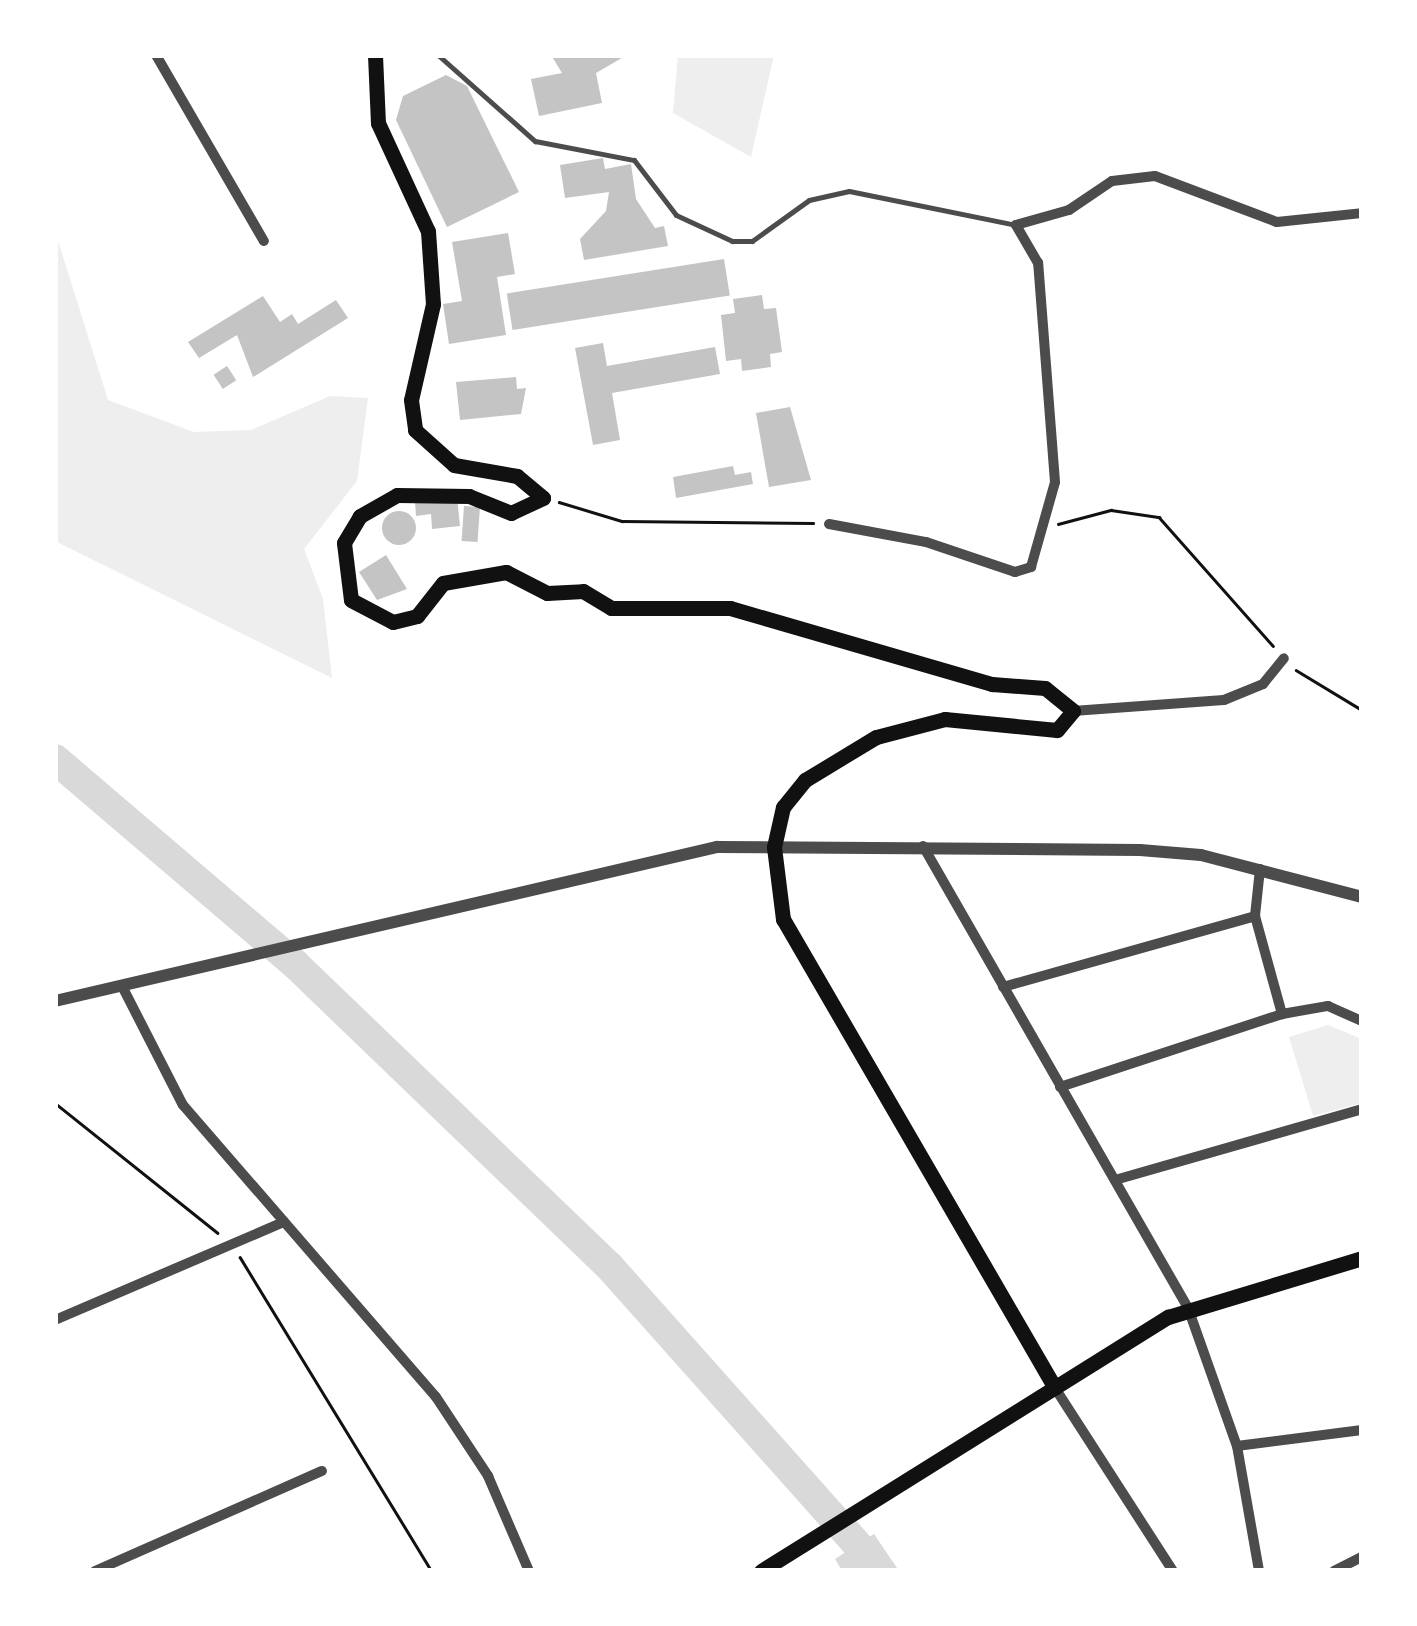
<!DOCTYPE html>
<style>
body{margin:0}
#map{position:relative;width:1417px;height:1626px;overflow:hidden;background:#fff;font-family:"Fira Sans",sans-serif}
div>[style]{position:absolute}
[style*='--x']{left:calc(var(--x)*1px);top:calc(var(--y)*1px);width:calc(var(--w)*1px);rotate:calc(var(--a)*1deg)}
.green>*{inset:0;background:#eee}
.water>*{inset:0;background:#d9d9d9}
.river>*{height:30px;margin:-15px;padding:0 15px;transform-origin:15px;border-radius:15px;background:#d9d9d9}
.building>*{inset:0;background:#c4c4c4;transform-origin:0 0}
.round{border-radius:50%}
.path>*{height:2.5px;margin:-1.25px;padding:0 1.25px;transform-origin:1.25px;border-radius:1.25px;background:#111}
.service>*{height:5px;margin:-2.5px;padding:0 2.5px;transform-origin:2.5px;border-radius:2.5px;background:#4c4c4c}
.minor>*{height:10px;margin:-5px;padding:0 5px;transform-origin:5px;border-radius:5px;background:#4c4c4c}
.tertiary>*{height:12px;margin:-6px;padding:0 6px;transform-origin:6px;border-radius:6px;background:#4c4c4c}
.primary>*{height:15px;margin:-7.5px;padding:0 7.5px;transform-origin:7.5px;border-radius:7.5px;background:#111}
span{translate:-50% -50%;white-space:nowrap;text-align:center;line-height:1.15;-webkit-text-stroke:8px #fff;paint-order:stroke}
.frame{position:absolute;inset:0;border:58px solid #fff;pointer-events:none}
</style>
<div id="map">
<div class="green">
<div style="clip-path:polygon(678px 55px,774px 55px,751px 157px,673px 113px)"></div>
<div style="clip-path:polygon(55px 231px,108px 400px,194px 432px,251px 430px,330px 396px,368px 398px,357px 481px,304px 549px,323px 599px,332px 678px,55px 541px)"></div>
<div style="clip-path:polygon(1328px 1025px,1362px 1039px,1362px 1103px,1313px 1116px,1289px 1037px)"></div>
</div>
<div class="water">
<div style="clip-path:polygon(874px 1534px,899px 1571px,842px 1571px,835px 1559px)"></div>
</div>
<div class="river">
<div style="--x:55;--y:759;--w:316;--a:40.5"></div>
<div style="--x:295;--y:964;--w:436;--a:43.9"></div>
<div style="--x:609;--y:1266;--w:409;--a:48.3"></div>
</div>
<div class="building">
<div style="clip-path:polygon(551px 55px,627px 55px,596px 73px,602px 103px,539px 116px,531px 79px,562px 73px)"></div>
<div style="clip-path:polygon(446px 75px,467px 86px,519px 192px,447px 227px,396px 120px,403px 96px)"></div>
<div style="clip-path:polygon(603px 158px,605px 169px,631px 164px,636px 199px,655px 228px,664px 226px,668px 246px,584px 260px,580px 239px,606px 211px,609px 192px,565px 198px,560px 165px)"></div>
<div style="clip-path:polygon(508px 233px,515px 274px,497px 277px,506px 335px,449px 344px,443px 304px,462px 301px,452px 242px)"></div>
<div style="left:724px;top:259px;width:37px;height:220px;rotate:81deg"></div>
<div style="clip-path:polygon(762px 295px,764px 309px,776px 308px,782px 352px,770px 354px,771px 367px,742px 371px,741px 359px,726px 361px,721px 315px,735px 313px,733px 299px)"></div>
<div style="clip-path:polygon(263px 296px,280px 322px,292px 314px,298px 324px,336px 300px,348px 318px,253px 377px,237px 335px,199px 358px,188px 342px)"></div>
<div style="clip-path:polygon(603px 343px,607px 366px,715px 347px,720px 374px,612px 393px,620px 440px,593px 445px,575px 348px)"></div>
<div style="left:227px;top:366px;width:17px;height:16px;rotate:57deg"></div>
<div style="clip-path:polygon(516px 377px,517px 389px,526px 388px,521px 414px,460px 420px,456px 382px)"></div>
<div style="clip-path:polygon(790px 407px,811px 480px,769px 487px,756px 413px)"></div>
<div style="clip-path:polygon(733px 466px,735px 475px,751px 472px,753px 484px,676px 498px,673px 477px)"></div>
<div style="clip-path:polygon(457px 497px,460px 526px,432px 529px,431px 514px,416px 516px,415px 502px)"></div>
<div style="left:464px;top:506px;width:16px;height:35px;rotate:4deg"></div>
<div class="round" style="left:382px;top:511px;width:34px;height:34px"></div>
<div style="clip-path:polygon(386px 555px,407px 589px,377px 600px,359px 572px)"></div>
</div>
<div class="path">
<div style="--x:559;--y:502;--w:66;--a:16.8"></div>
<div style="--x:622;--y:521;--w:191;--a:0.6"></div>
<div style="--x:1058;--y:524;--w:55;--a:-14.8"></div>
<div style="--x:1111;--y:510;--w:49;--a:8.3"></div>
<div style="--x:1159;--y:517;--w:172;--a:48.5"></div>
<div style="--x:1296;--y:670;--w:77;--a:31.2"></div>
<div style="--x:55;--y:1103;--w:208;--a:38.6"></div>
<div style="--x:240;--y:1257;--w:368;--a:58.6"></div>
</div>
<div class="service">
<div style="--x:438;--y:55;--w:130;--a:41.6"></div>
<div style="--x:535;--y:141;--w:101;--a:10.9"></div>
<div style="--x:634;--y:160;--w:69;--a:52.6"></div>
<div style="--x:676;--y:215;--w:62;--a:24.9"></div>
<div style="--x:732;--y:241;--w:20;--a:0"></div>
<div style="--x:752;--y:241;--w:70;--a:-35.7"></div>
<div style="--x:809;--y:200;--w:41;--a:-12.7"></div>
<div style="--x:849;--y:191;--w:170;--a:11.5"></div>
</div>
<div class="minor">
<div style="--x:156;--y:55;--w:215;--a:59.9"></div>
<div style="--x:829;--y:524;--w:99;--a:10.5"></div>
<div style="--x:926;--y:542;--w:94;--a:18.6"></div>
<div style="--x:1015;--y:572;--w:17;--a:-17"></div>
<div style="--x:1031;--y:567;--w:88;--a:-74.2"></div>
<div style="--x:1055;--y:482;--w:220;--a:-94.4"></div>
<div style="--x:1038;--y:263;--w:44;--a:-120.1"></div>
<div style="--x:1016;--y:225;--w:55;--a:-15.8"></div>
<div style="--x:1069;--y:210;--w:52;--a:-34"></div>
<div style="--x:1112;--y:181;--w:43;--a:-6.6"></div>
<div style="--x:1155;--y:176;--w:130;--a:20.7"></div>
<div style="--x:1277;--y:222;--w:85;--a:-6"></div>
<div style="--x:1073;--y:711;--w:151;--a:-4.2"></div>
<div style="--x:1224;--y:700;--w:42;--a:-22.3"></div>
<div style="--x:1263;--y:684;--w:33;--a:-51"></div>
<div style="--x:923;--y:846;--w:533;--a:60.16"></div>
<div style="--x:1188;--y:1308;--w:146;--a:70.5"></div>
<div style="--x:1237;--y:1446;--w:127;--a:80"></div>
<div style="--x:1260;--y:869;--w:47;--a:96.1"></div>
<div style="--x:1255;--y:916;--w:102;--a:74.6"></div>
<div style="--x:1003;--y:987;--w:262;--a:-15.7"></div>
<div style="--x:123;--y:988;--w:131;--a:62.9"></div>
<div style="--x:183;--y:1105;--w:386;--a:49.1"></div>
<div style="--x:436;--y:1397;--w:95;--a:56.6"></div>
<div style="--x:488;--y:1476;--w:103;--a:66.7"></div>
<div style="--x:1060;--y:1087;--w:234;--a:-18.2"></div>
<div style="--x:1282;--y:1014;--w:47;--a:-9.9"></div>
<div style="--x:1328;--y:1006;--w:37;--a:24"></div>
<div style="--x:1115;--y:1180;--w:257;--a:-16"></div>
<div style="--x:55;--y:1320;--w:249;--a:-23.2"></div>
<div style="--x:1055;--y:1388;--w:218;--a:57.2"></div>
<div style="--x:1237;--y:1446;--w:126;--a:-7.3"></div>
<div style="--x:95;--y:1571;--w:248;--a:-23.8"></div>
<div style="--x:1334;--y:1571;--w:31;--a:-27"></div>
</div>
<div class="tertiary">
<div style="--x:55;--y:1001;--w:680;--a:-13.1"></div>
<div style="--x:717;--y:847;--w:423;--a:0.4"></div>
<div style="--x:1140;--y:850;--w:61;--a:4.7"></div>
<div style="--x:1201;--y:855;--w:166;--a:14.6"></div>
</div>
<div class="primary">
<div style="--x:375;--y:55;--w:68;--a:87.5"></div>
<div style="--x:378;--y:123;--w:119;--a:65.2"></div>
<div style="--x:428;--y:231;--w:73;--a:86.1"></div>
<div style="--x:433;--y:304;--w:98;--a:102.9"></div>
<div style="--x:411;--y:400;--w:30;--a:82"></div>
<div style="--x:415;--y:430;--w:52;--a:41.9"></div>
<div style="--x:454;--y:465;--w:64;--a:9.9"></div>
<div style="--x:517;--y:476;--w:34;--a:40"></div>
<div style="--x:543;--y:498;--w:35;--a:155"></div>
<div style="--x:511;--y:513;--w:45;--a:-158"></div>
<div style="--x:469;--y:496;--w:72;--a:-179.2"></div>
<div style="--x:397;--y:495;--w:43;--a:150.4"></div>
<div style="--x:360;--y:516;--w:31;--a:121"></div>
<div style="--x:344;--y:543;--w:57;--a:83"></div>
<div style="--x:351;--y:600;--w:47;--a:27.6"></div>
<div style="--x:393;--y:622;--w:25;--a:-14"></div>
<div style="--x:417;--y:616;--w:42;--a:-51.8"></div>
<div style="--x:443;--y:583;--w:64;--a:-9.9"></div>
<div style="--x:506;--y:572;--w:46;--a:27.1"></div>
<div style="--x:547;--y:593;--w:36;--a:-3"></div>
<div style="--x:583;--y:591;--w:33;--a:31"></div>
<div style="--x:611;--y:608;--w:119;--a:0"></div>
<div style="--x:730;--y:608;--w:273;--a:16.2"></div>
<div style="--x:992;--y:684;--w:53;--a:4.3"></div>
<div style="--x:1045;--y:688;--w:36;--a:39"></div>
<div style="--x:1073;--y:711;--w:25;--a:130"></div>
<div style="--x:1057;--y:730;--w:113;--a:-174.4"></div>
<div style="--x:945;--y:719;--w:71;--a:165.4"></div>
<div style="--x:876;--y:737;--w:83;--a:148.8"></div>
<div style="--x:805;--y:780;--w:35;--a:129"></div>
<div style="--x:783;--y:807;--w:41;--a:102.7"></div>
<div style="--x:774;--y:847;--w:73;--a:82.9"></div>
<div style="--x:783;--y:919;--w:542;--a:59.89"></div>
<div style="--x:761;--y:1571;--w:480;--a:-32"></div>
<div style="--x:1168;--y:1317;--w:203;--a:-16.9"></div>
</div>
<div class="frame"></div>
</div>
